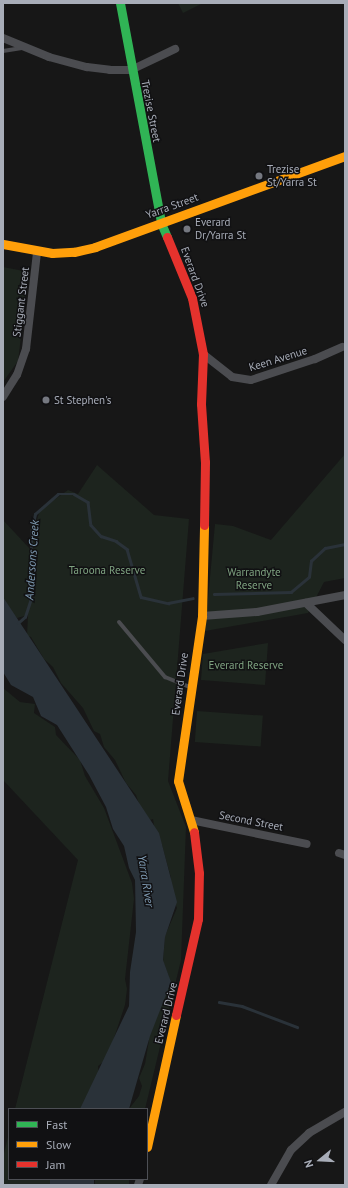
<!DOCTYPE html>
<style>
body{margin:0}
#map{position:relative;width:348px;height:1188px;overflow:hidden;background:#171717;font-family:"PT Sans",sans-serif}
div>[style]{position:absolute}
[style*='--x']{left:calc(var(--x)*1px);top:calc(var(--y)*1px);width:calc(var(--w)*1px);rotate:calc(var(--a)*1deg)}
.green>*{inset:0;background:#1d241e;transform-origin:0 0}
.water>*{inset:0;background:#2a3239;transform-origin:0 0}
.stream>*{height:2.5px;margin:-1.25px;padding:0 1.25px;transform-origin:1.25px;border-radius:1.25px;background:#2a3239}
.lane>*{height:4px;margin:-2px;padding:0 2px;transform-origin:2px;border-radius:2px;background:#4b4c50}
.street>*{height:8px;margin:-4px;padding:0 4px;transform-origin:4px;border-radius:4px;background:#4b4c50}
.fast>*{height:9px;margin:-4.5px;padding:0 4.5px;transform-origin:4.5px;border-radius:4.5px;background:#30b455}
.slow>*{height:9px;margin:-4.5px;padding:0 4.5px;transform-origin:4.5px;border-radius:4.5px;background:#ff9f0a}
.jam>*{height:9px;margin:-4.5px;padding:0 4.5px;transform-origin:4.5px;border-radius:4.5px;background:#e5322d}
.dots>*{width:11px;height:11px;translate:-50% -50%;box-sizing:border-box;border:2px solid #111113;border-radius:50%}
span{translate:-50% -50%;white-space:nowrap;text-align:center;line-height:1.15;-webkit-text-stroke:3px #111113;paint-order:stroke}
.street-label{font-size:11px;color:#a8adb8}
.poi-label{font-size:11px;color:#a8adb8}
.left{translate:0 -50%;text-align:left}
.park-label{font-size:11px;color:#7fa381}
.water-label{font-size:12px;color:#7f9bb3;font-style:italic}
.frame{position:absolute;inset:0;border:4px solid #a8adb8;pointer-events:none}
.legend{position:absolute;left:8px;top:1108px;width:140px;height:72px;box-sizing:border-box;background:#111113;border:1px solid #4d4f55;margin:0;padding:5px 7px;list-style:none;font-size:12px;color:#a8adb8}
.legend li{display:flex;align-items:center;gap:8px;height:20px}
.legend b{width:20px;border:1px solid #4d4f55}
.north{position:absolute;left:300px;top:1140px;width:40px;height:40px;-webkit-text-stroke:3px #111113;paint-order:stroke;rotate:252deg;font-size:11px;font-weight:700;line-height:16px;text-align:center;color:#a8adb8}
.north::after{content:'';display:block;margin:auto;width:14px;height:18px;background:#a8adb8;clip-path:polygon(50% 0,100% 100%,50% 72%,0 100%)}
</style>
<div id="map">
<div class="green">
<div style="clip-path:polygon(178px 3px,203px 3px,183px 13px)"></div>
<div style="clip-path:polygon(3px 267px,29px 272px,18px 361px,3px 382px)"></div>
<div style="clip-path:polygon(345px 454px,345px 578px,324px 582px,308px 613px,205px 631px,215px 524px,233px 526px,271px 540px)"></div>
<div style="clip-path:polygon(97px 465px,154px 515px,189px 519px,168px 781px,186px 827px,181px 960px,145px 1109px,129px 1109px,139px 1096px,142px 1086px,139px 1078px,145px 1064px,149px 1040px,148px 1034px,169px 977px,163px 961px,165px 936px,177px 908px,169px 888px,171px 878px,162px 845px,155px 832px,153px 819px,150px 820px,139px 804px,136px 795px,126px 783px,115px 760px,104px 747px,100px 734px,94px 731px,83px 708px,61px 683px,53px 667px,44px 659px,31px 637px,27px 636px,28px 615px,17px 618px,3px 604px,3px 520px,30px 549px,31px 539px,40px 510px,68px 490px,78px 494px)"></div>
<div style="clip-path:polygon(268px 643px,265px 685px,201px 680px,203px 654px)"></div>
<div style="clip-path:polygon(3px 688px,20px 702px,35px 704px,34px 713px,55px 727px,56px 735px,80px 760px,85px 776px,104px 808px,132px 883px,134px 899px,125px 979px,127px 989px,125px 1005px,107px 1059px,98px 1066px,99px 1077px,87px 1109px,15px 1109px,78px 860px,3px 780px)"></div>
<div style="left:197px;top:711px;width:66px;height:31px;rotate:4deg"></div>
<div style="clip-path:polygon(9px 1133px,9px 1179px,58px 1179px,56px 1185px,3px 1185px,3px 1157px)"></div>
<div style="left:95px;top:1179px;width:34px;height:6px"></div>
</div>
<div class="water">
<div style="clip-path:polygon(3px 597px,159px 833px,177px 902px,165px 937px,163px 960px,171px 982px,150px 1036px,129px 1109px,80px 1109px,129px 1006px,130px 972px,136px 932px,135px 880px,129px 868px,124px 846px,113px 829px,106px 807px,89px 775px,57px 725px,41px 716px,33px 697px,11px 685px,3px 672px)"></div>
<div style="left:50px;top:1179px;width:44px;height:6px"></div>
</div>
<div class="stream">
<div style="--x:214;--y:594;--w:77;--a:-1.5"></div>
<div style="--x:291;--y:592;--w:23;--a:-40"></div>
<div style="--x:309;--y:577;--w:16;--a:-83"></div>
<div style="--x:311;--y:561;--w:19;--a:-43"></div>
<div style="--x:325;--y:548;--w:20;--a:-11"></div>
<div style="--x:18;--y:623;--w:9;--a:-41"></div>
<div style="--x:25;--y:617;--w:20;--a:-72"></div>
<div style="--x:31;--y:598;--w:65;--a:-90"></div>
<div style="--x:31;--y:533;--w:19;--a:-78"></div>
<div style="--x:35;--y:514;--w:30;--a:-41"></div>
<div style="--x:58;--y:494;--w:16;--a:0"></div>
<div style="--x:74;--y:494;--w:16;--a:30"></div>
<div style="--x:88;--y:502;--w:23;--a:83"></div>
<div style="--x:91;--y:525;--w:15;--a:48"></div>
<div style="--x:101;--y:536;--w:16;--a:18"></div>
<div style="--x:116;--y:541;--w:14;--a:36"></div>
<div style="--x:127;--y:549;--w:50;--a:73.7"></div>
<div style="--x:141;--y:597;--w:28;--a:13"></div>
<div style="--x:168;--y:603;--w:25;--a:-11"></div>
<div style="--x:219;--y:1002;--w:23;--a:10"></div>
<div style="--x:242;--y:1006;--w:59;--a:20.9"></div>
</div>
<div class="lane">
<div style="--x:3;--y:51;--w:19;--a:-9"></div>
<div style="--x:119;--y:622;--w:72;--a:50.1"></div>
<div style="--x:165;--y:677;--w:27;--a:22"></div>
</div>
<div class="street">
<div style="--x:3;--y:38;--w:50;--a:22.4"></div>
<div style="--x:49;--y:57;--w:39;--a:15"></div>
<div style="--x:87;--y:67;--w:23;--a:7"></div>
<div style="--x:110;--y:70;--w:21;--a:0"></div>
<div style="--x:131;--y:70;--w:49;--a:-25.5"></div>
<div style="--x:203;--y:354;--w:37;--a:38"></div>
<div style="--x:232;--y:377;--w:19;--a:9"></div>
<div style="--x:251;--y:380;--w:67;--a:-18.2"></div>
<div style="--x:315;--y:359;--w:30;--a:-24"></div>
<div style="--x:3;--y:397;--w:26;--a:-58"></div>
<div style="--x:17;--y:375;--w:28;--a:-71"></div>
<div style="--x:26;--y:349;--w:98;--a:-83.5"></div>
<div style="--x:306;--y:603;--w:54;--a:43.5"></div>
<div style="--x:202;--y:616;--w:55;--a:-4.2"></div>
<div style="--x:257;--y:612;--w:90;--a:-10.9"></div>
<div style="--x:191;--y:820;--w:118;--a:11.7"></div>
<div style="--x:339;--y:853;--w:6;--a:18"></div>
<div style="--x:138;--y:1185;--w:6;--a:-72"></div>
<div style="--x:271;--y:1185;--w:40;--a:-60.3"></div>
<div style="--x:291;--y:1150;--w:25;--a:-43"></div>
<div style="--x:309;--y:1133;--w:42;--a:-30.3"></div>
</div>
<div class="fast">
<div style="--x:120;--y:3;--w:224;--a:79.4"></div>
<div style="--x:161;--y:223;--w:15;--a:67"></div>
</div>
<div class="slow">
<div style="--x:3;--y:244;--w:50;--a:10.4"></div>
<div style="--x:52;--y:253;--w:22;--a:-3"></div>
<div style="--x:74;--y:252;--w:22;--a:-13"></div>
<div style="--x:95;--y:247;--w:266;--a:-20"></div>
<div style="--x:194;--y:832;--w:53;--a:-107.4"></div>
<div style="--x:178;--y:781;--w:167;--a:-81.7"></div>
<div style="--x:202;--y:616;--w:91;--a:-88.7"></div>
<div style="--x:147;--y:1147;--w:135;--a:-77.6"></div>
</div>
<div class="jam">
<div style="--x:167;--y:237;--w:66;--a:67.7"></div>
<div style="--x:192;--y:298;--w:57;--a:78.9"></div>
<div style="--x:203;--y:354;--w:50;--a:92.3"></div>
<div style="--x:201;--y:404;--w:58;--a:86.1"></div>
<div style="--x:205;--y:462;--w:63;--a:90.9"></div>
<div style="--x:176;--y:1015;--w:98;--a:-77.1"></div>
<div style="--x:198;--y:919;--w:46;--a:-88.8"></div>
<div style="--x:199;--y:873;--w:41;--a:-97"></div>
</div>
<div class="dots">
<div style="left:259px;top:176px;background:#757880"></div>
<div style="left:187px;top:229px;background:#757880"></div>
<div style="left:46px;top:400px;background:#757880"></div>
</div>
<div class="street-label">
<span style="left:151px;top:111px;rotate:79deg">Trezise Street</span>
<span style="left:172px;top:206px;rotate:-20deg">Yarra Street</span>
<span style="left:195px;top:277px;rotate:70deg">Everard Drive</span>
<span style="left:21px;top:302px;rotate:-83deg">Stiggant Street</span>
<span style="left:278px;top:359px;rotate:-17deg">Keen Avenue</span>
<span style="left:180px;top:684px;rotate:-82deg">Everard Drive</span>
<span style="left:251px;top:821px;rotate:11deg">Second Street</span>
<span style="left:166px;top:1013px;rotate:-76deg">Everard Drive</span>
</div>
<div class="poi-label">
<span class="left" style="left:267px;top:176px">Trezise<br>St/Yarra St</span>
<span class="left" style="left:195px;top:229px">Everard<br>Dr/Yarra St</span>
<span class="left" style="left:54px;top:400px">St Stephen's</span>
</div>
<div class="park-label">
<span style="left:107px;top:570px">Taroona Reserve</span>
<span style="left:254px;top:579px">Warrandyte<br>Reserve</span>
<span style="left:246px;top:665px">Everard Reserve</span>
</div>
<div class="water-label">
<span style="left:32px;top:560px;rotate:-86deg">Andersons Creek</span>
<span style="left:146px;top:881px;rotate:81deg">Yarra River</span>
</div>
<div class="frame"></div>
<ul class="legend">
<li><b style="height:5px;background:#30b455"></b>Fast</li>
<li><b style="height:5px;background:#ff9f0a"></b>Slow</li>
<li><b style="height:5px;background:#e5322d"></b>Jam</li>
</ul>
<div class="north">N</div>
</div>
